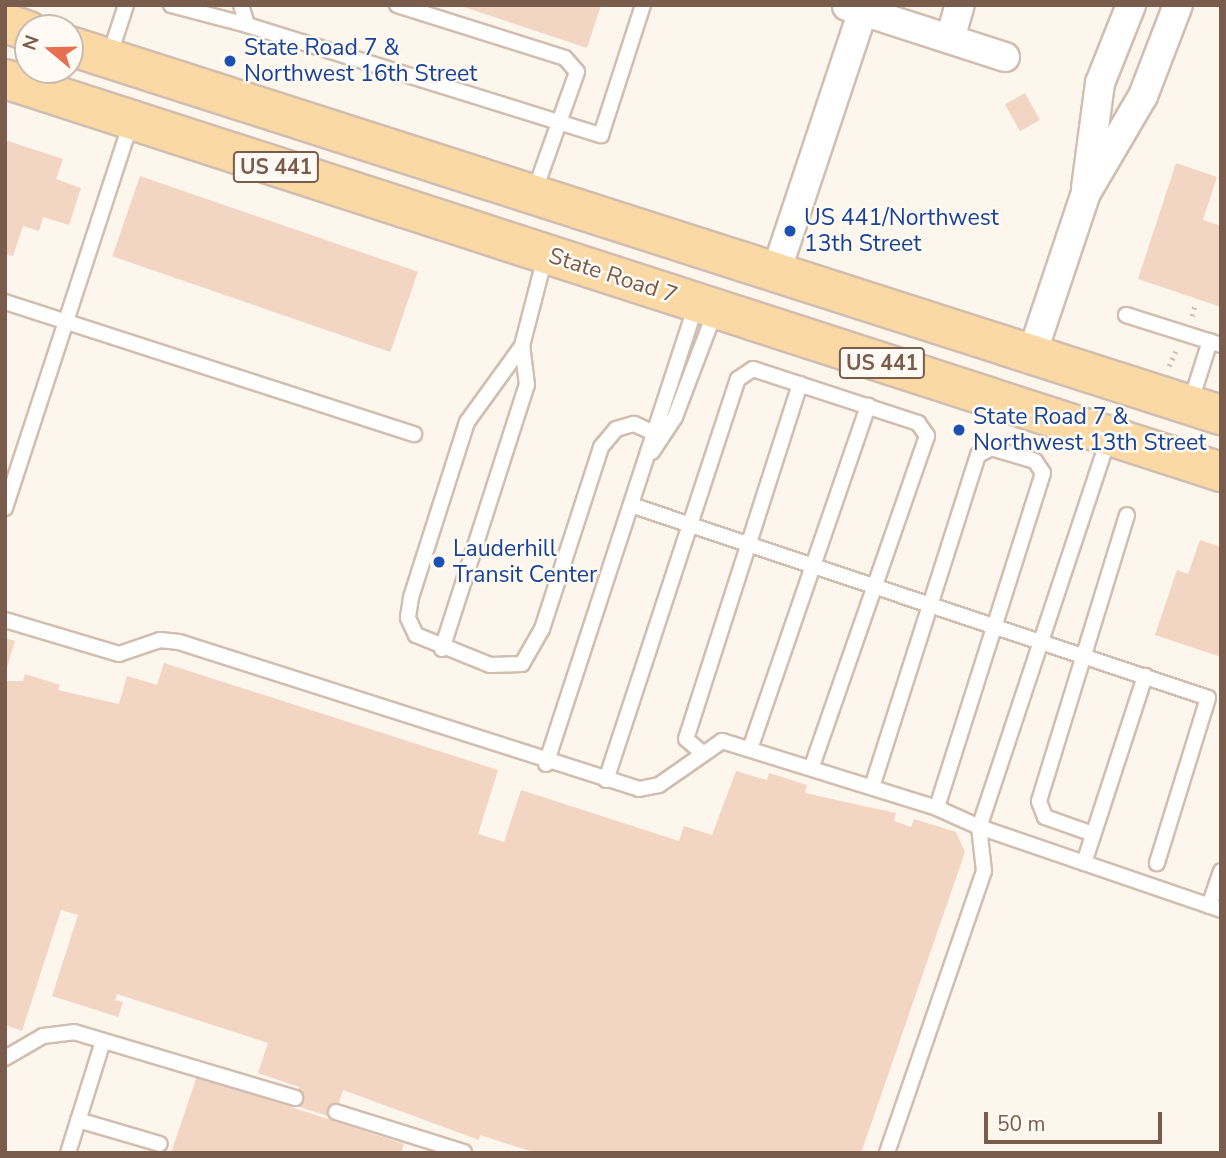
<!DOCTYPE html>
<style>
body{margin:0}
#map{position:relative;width:1226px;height:1158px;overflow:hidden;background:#fdf6ec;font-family:"Nunito Sans",sans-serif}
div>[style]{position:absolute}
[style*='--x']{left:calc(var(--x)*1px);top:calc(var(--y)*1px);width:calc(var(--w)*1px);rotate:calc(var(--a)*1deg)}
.building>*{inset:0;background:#f3d5c3;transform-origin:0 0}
.path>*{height:4.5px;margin-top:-2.25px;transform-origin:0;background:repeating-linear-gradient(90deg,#d9b8a5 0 2px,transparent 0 7px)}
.roads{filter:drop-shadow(2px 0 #d1beb0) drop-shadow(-2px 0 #d1beb0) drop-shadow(0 2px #d1beb0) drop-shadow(0 -2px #d1beb0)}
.service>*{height:14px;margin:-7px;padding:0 7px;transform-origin:7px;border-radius:7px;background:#fff}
.minor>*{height:28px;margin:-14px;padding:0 14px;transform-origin:14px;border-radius:14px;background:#fff}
.primary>*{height:38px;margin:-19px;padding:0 19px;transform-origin:19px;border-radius:19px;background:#fbd9a5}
.dots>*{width:19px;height:19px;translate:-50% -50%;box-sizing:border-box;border:4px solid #fffaf3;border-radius:50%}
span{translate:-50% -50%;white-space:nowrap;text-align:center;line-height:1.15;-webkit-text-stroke:5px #fffaf3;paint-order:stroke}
.shield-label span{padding:2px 5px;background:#fffaf3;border:2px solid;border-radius:5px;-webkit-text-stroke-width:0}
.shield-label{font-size:21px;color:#7a5c4d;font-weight:700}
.transit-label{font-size:23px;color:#164399}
.left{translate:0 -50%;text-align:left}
.street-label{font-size:23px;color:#7a5c4d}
.frame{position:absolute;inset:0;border:7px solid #7a5c4d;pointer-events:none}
.north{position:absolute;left:14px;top:14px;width:70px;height:70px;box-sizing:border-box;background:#fffaf3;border:2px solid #cabbb1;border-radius:50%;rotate:289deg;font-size:19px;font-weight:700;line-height:28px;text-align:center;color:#7a5c4d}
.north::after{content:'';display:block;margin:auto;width:24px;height:32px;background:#e76f51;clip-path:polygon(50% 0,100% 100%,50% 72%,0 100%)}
.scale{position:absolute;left:984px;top:1112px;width:178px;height:32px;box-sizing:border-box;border:4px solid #7a5c4d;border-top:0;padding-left:9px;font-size:21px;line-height:24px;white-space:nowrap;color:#7a5c4d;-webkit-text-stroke:5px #fffaf3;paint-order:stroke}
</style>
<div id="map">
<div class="building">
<div style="clip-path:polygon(458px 5px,601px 5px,587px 48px)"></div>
<div style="left:1025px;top:93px;width:31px;height:23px;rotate:61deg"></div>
<div style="clip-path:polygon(5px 140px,63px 159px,56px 179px,81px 188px,69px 225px,43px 217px,39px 231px,23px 226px,13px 256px,5px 254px)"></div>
<div style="clip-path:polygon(1176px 163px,1217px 177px,1203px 220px,1221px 226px,1221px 307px,1138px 279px)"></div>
<div style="left:140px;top:176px;width:294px;height:85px;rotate:19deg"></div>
<div style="clip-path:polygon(1200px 540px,1221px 547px,1221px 657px,1155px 635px,1177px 570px,1188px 574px)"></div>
<div style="clip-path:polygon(5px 638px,15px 641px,6px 671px,5px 671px)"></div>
<div style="clip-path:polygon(164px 663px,498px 770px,478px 834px,504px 842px,521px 790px,679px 841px,684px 826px,712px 835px,736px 771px,767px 780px,769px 773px,807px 785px,805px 793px,896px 813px,894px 821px,911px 827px,914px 819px,956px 832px,965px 852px,861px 1153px,536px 1153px,480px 1135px,479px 1140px,343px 1090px,334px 1118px,293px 1105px,299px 1087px,258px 1073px,268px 1043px,117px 994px,115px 1000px,123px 1002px,118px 1017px,52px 996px,78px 915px,61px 910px,22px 1031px,5px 1025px,5px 681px,23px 681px,25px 674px,60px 685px,58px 690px,119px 704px,127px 676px,157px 685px)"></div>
<div style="clip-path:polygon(197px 1076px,404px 1144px,401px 1153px,171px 1153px)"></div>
</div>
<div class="path">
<div style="--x:1192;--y:316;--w:12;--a:-76"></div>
<div style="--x:1169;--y:366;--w:19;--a:-65"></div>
</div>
<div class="roads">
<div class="service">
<div style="--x:171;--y:5;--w:79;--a:14.7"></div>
<div style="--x:241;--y:5;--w:21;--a:73"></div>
<div style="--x:247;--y:25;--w:371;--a:17.3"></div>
<div style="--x:601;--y:135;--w:137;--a:-72.1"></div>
<div style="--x:397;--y:5;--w:176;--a:17.5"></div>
<div style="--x:565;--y:58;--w:18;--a:49"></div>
<div style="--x:577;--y:72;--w:128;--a:109.6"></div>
<div style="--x:109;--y:57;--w:55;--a:-71.9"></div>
<div style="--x:545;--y:257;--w:92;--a:104.5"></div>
<div style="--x:522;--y:346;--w:94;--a:125.9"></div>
<div style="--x:467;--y:422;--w:185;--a:107.7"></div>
<div style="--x:411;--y:598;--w:20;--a:99"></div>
<div style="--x:408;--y:618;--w:19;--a:65"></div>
<div style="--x:416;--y:635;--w:80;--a:22.1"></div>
<div style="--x:490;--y:665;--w:32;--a:-2"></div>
<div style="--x:522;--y:664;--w:40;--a:-60.3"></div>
<div style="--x:542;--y:629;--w:191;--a:-72"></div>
<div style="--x:601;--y:447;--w:23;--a:-50"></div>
<div style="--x:616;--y:429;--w:19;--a:-16"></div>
<div style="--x:634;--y:424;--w:20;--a:24"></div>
<div style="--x:5;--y:302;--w:430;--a:17.9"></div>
<div style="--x:1126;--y:315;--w:100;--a:17.5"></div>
<div style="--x:1190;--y:404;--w:66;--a:-72.4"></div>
<div style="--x:1109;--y:437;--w:411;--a:108.4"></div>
<div style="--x:979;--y:827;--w:256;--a:18.9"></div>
<div style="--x:652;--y:452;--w:42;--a:-56.7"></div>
<div style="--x:675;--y:417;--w:116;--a:-69.2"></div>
<div style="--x:631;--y:505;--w:608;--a:18.49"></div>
<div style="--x:1208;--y:698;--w:173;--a:107.2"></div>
<div style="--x:5;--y:508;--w:405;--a:-71.9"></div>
<div style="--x:5;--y:620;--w:119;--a:16.6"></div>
<div style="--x:119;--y:654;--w:43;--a:-18.9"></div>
<div style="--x:160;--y:640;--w:19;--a:6"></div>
<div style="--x:179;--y:642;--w:483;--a:17.7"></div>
<div style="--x:639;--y:789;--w:20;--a:-11"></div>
<div style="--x:659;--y:785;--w:77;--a:-34.9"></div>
<div style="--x:722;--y:741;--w:225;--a:17.3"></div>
<div style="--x:937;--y:808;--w:46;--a:24.3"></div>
<div style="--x:979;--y:827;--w:44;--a:83.5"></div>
<div style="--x:984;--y:871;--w:298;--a:109"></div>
<div style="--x:442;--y:649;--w:277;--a:-72.2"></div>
<div style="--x:527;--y:385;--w:39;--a:-97"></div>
<div style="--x:751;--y:746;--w:360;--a:-71"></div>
<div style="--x:700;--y:751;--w:18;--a:-139"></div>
<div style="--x:686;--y:739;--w:373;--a:-72.2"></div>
<div style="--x:546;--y:764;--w:485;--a:-71.9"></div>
<div style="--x:606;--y:780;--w:422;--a:-71.8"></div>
<div style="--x:738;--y:379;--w:18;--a:-34"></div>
<div style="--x:753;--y:369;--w:174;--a:18.1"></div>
<div style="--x:918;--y:423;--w:16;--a:55"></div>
<div style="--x:927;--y:436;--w:350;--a:109.2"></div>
<div style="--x:872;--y:787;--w:349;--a:-72.3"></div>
<div style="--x:978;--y:455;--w:15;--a:-28"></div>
<div style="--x:991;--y:448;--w:46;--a:16.5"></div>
<div style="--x:1035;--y:461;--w:14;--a:56"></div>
<div style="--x:1043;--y:473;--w:351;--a:107.6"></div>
<div style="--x:1093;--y:834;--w:51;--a:-160.5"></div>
<div style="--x:1045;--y:817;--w:17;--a:-111"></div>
<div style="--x:1039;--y:801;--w:299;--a:-72.9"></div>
<div style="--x:1084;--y:863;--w:197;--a:-71.9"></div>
<div style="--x:1209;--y:906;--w:37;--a:-71"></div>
<div style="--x:5;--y:1058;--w:44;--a:-30.1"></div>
<div style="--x:43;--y:1036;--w:31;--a:-7"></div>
<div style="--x:74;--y:1032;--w:231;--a:16.6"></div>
<div style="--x:336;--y:1112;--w:134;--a:17.4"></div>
<div style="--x:78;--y:1120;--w:85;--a:16.3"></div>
<div style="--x:68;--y:1153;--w:117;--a:-72.6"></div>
</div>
<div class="minor">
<div style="--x:847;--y:6;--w:166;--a:17.9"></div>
<div style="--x:950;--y:39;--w:35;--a:-74"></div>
<div style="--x:1086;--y:188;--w:106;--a:-82.4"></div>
<div style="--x:1100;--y:83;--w:84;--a:-68.3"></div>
<div style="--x:776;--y:272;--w:275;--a:-71.6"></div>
<div style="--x:1032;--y:354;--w:170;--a:-71.5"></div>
<div style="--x:1086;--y:193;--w:113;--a:-59.6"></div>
<div style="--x:1143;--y:96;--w:97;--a:-69"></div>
</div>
<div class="primary">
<div style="--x:5;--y:23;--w:24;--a:19"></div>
<div style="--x:70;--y:46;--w:1209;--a:17.78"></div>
<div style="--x:5;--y:79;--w:1278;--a:17.91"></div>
</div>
</div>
<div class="dots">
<div style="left:230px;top:61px;background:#1a4fb4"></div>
<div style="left:790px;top:231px;background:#1a4fb4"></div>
<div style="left:959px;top:430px;background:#1a4fb4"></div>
<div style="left:439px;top:562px;background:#1a4fb4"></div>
</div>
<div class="shield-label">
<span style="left:276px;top:167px">US 441</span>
<span style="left:882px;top:363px">US 441</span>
</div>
<div class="transit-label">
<span class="left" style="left:244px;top:61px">State Road 7 &amp;<br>Northwest 16th Street</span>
<span class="left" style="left:804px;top:231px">US 441/Northwest<br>13th Street</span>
<span class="left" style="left:973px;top:430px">State Road 7 &amp;<br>Northwest 13th Street</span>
<span class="left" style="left:453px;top:562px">Lauderhill<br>Transit Center</span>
</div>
<div class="street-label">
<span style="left:613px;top:276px;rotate:18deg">State Road 7</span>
</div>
<div class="frame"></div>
<div class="north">N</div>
<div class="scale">50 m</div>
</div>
